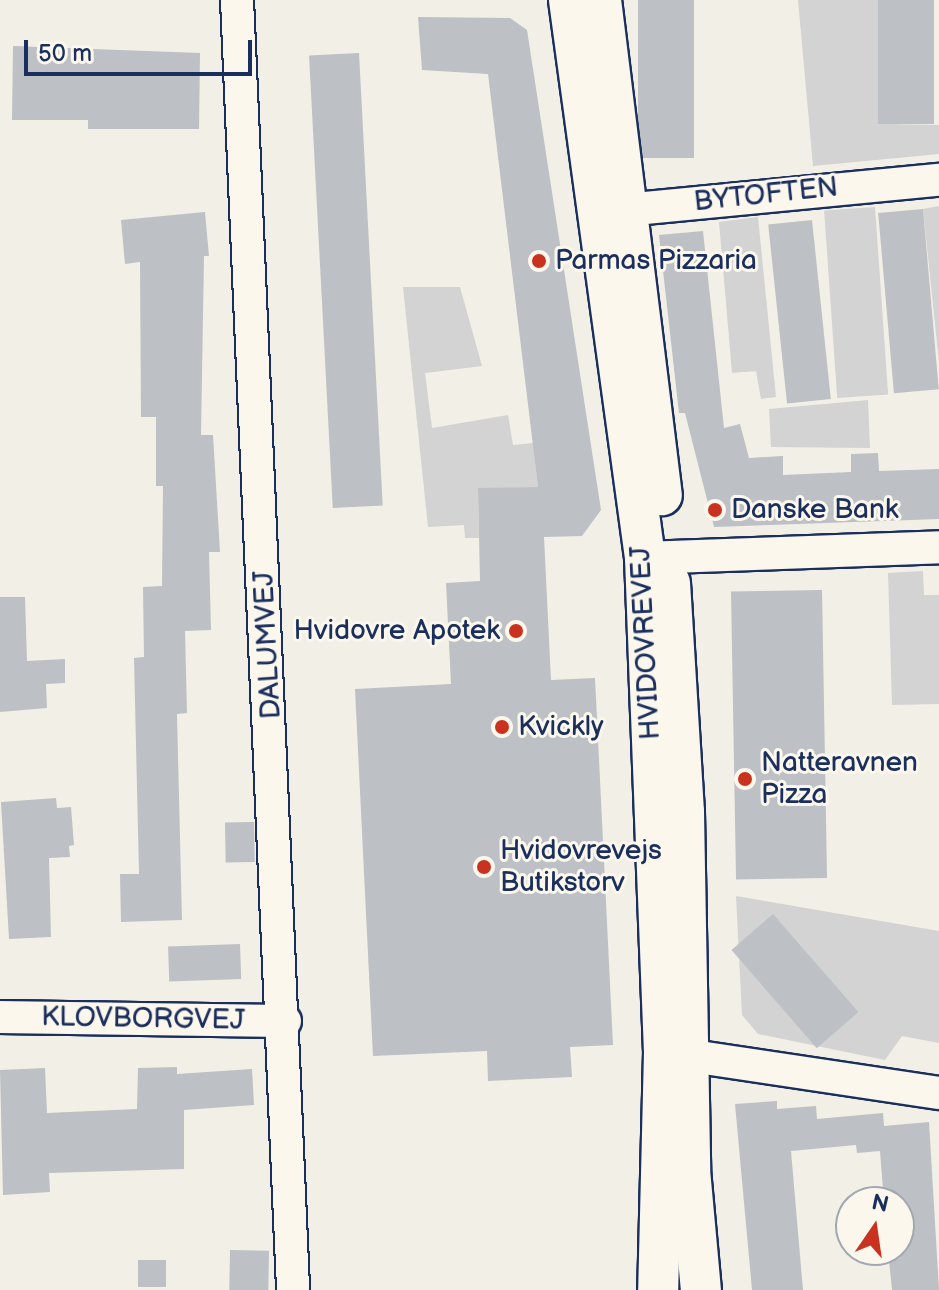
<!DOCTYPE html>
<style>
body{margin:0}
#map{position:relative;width:939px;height:1290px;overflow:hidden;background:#f2efe6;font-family:"Balsamiq Sans",sans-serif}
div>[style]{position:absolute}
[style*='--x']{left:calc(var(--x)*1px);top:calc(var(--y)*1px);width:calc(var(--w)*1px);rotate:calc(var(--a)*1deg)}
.green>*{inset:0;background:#d2d3d2;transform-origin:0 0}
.building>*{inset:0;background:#bdc0c4;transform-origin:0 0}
.roads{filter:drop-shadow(2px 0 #1b2f5e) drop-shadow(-2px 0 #1b2f5e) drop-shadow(0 2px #1b2f5e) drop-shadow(0 -2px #1b2f5e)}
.minor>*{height:32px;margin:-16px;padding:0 16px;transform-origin:16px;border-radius:16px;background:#fbf7ec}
.tertiary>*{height:40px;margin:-20px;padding:0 20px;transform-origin:20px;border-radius:20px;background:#fbf7ec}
.dots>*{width:22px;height:22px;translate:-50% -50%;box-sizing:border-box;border:4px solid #fbf7ec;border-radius:50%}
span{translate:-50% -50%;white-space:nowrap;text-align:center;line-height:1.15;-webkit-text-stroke:6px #fbf7ec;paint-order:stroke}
.street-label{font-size:28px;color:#1b2f5e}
.poi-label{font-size:28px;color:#1b2f5e}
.left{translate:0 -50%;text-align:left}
.right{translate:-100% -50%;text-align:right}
.north{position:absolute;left:835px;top:1186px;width:80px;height:80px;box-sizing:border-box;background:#fbf7ec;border:2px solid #a1a7b3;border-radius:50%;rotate:13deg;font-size:22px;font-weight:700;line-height:32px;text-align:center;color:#1b2f5e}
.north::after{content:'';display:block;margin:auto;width:28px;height:36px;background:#c8321e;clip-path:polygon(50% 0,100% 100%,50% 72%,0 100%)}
.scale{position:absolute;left:24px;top:40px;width:228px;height:36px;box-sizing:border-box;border:4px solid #1b2f5e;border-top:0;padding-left:10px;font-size:24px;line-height:28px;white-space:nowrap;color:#1b2f5e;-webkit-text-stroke:6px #fbf7ec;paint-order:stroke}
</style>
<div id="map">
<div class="green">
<div style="clip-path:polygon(798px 0,878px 0,889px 124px,939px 125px,939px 154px,813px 166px)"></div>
<div style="clip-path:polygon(939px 206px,939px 362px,923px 209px)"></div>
<div style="left:875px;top:207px;width:188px;height:51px;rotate:86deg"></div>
<div style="clip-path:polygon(758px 217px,776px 397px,761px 399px,756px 371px,732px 373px,719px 222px)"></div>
<div style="clip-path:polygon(403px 287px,460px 287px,482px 366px,425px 373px,432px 428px,508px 415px,513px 445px,533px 443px,538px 487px,478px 489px,479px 538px,465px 538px,464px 525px,428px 527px)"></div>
<div style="clip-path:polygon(868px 400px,870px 448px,771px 447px,769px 409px)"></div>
<div style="clip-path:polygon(923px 571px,924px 595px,939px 595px,939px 704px,892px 705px,888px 573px)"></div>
<div style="clip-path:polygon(736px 896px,939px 931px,939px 1043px,902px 1036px,885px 1060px,758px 1034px,742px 1015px)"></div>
</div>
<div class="building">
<div style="left:638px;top:0;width:56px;height:158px"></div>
<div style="left:878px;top:0;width:56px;height:124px"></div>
<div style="clip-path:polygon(418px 17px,510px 18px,527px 30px,601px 510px,582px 536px,544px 537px,551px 680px,595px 678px,613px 1045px,570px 1047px,572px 1077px,488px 1081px,487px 1051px,373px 1056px,355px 689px,451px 684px,446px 583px,480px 581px,478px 488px,538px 487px,488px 74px,422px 70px)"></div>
<div style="clip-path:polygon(13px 46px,200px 53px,199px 129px,88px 129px,88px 120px,12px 120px)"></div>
<div style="left:359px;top:53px;width:453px;height:50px;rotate:87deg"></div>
<div style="left:923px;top:209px;width:181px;height:45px;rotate:85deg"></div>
<div style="clip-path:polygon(205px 212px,209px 256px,204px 256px,201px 435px,213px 435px,220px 552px,209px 552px,211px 630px,185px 631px,187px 713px,177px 714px,182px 920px,121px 922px,120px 874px,139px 874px,134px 658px,144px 657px,143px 587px,162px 586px,163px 486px,156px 486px,156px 417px,141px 417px,140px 262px,125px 264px,121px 220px)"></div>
<div style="left:812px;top:220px;width:180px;height:44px;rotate:84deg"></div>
<div style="clip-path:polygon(703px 231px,724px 428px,740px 424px,749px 458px,783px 456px,783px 475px,851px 472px,851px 454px,878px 453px,879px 471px,939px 469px,939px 519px,714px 527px,685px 413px,679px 413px,659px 235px)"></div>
<div style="left:822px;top:590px;width:288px;height:91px;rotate:89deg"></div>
<div style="clip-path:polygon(0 597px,25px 597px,27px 661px,65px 659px,65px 683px,46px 684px,47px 708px,0 712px)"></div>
<div style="clip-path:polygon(56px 798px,57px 808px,71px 807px,74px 845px,69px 846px,70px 857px,49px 858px,51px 937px,9px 939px,1px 802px)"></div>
<div style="left:254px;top:822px;width:40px;height:29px;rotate:89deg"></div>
<div style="left:773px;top:914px;width:130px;height:55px;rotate:49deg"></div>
<div style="left:240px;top:944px;width:35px;height:72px;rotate:88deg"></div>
<div style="clip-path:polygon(177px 1067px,177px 1074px,252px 1069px,254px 1105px,184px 1110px,184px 1169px,49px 1173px,50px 1192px,3px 1195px,0 1070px,45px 1068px,47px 1113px,137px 1109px,138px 1068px)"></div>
<div style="clip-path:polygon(777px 1101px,777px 1109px,816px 1106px,817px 1119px,883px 1113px,884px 1126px,929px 1122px,939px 1290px,892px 1290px,888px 1250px,899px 1250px,899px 1202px,884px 1202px,880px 1151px,857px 1153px,856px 1145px,791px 1151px,803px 1290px,752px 1290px,735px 1104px)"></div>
<div style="left:230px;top:1250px;width:39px;height:40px;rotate:1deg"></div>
<div style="left:138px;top:1260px;width:28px;height:27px"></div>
</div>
<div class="roads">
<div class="minor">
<div style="--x:237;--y:0;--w:1291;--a:87.51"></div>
<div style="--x:604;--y:212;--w:337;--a:-5.5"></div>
<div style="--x:645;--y:558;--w:294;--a:-2.1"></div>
<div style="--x:0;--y:1017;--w:285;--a:0.8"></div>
<div style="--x:665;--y:1052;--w:277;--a:8.5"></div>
</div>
<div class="tertiary">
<div style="--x:569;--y:0;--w:563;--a:82.24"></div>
<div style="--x:645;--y:558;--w:494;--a:87.8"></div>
<div style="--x:664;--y:1052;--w:238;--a:91.4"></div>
<div style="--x:601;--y:0;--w:499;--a:83"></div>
<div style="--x:670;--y:583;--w:229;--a:86.5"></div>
<div style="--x:684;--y:812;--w:358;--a:89"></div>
<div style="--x:690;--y:1170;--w:121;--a:84.8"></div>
</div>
</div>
<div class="dots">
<div style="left:539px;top:261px;background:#c8321e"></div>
<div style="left:715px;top:510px;background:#c8321e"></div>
<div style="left:516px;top:631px;background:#c8321e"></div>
<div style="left:502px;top:727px;background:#c8321e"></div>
<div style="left:745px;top:779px;background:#c8321e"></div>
<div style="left:484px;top:867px;background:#c8321e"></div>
</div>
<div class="street-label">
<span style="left:766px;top:195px;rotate:-6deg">BYTOFTEN</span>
<span style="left:646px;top:643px;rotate:-93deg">HVIDOVREVEJ</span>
<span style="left:268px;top:645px;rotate:-93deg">DALUMVEJ</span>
<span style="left:143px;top:1019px;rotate:1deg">KLOVBORGVEJ</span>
</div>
<div class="poi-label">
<span class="left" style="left:555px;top:261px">Parmas Pizzaria</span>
<span class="left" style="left:731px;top:510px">Danske Bank</span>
<span class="right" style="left:500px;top:631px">Hvidovre Apotek</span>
<span class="left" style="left:518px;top:727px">Kvickly</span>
<span class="left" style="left:761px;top:779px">Natteravnen<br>Pizza</span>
<span class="left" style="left:500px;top:867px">Hvidovrevejs<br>Butikstorv</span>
</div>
<div class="north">N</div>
<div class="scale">50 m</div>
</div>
